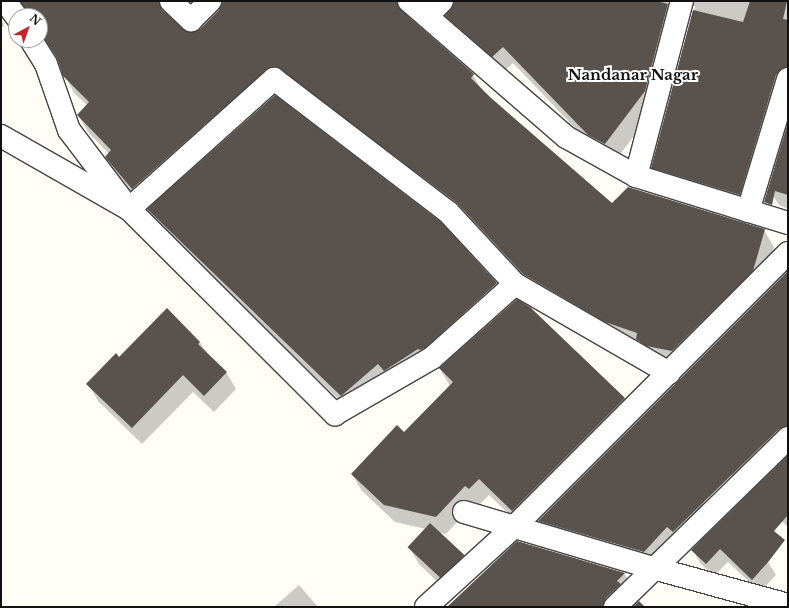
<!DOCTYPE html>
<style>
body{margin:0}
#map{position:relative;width:789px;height:608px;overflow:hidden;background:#fffdf5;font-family:"Libre Baskerville",serif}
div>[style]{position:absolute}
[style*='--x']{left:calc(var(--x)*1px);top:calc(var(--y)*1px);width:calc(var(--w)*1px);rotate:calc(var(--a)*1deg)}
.shadow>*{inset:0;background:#0003}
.building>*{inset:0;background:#5a524d;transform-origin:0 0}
.roads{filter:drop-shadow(1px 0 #444) drop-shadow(-1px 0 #444) drop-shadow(0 1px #444) drop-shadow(0 -1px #444)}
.minor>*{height:22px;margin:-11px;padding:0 11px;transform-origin:11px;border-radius:11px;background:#fff}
span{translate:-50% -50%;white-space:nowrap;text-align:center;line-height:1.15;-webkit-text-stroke:4px #fff;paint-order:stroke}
.neighbourhood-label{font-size:15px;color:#111;font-weight:700}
.frame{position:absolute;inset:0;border:2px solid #111;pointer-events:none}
.north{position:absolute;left:8px;top:8px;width:40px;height:40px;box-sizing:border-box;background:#fff;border:1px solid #a0a0a0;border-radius:50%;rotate:41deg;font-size:11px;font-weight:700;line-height:16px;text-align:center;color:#111}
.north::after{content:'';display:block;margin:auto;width:14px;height:18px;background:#c4262e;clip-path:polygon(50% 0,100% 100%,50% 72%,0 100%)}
</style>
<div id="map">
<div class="shadow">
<div style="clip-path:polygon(evenodd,1px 1px,788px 1px,788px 88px,749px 211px,662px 184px,652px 167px,695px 6px,688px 6px,655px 108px,615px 161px,598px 152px,513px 63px,502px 73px,456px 33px,446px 16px,453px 7px,409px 10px,407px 17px,473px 75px,483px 92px,612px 205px,764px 230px,774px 247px,762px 288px,682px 368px,534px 291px,275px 86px,142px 205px,116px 174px,106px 157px,109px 154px,88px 132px,78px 115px,87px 105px,74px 93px,52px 50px,38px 40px,40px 16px,29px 16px,26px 10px,7px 8px,2px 20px,4px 26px,1px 28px,1px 1px,221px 6px,220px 10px,200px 30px,188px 33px,168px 16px,172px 9px,211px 9px,221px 6px)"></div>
<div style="clip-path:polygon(788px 126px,788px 209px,779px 205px,769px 189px)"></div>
<div style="clip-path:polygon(148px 210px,440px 223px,496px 284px,506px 301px,352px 412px,158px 227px)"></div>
<div style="clip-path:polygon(788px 272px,788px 448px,746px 488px,713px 458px,687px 486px,704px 502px,714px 519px,654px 569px,549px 538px,539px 521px)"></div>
<div style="clip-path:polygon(529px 308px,624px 399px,634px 416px,523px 527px,489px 495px,479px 505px,475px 502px,446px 534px,437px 532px,464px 556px,473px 573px,450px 594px,419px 564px,409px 547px,426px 529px,395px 522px,362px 491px,352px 474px,404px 433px,450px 386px,440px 369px)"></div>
<div style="clip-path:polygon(200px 342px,206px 353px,226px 372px,236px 389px,214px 412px,193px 392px,142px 444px,98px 401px,88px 384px,119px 358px)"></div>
<div style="clip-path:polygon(788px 455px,788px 527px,765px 506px)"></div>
<div style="clip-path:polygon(724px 520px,768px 562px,776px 575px,760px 592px,728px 562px,714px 576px,700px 563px,693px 550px)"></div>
<div style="clip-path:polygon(624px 573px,634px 590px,625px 607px,449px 607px)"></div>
<div style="clip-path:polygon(299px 585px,318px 607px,274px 607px)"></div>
</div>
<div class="building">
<div style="clip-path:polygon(20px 1px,159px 1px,162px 10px,188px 32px,200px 29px,219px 10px,222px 1px,397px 1px,401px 10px,474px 74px,471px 78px,490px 97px,612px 203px,628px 187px,765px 229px,753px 271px,672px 351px,646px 346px,636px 339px,637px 333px,605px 322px,523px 274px,457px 203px,276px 67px,266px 70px,132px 189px,105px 157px,111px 150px,77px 115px,89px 102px,63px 76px,57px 58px,40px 32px,40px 16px,28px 16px)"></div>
<div style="clip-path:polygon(454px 1px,657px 1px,668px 4px,645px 91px,605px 144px,588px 135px,503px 47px,492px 57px,445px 16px)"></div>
<div style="clip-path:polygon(750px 1px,787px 1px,783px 19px,788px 20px,788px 67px,780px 70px,776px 75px,740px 195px,651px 168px,693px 10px,743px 22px)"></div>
<div style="clip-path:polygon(275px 95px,441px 222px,497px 283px,425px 348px,420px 350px,418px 349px,384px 371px,378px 364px,341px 396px,147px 209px)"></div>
<div style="clip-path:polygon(788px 122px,788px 195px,775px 191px,772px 205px,764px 202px)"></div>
<div style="clip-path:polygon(788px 271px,788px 426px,779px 429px,673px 532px,667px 527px,644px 552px,538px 521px)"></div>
<div style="clip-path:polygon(517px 299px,530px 307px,625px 398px,512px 511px,479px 479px,469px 489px,465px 486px,436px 517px,384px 505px,351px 474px,397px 425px,404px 432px,453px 382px,439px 368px)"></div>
<div style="clip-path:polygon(167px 308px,200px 342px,198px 344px,227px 372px,204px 396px,183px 375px,132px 428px,86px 384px,116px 353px,119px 357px)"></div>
<div style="clip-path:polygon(788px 455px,788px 515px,774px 531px,785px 540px,769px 561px,752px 580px,720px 549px,706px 564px,691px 550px)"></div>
<div style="left:430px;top:523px;width:47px;height:33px;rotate:43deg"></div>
<div style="clip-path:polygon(517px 541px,625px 573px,617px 581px,621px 584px,606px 598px,603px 607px,447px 607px)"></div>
<div style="clip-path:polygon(639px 601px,645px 607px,633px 607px)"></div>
</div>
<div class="roads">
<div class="minor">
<div style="--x:5;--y:1;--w:19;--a:54"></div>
<div style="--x:171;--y:1;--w:28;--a:44"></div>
<div style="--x:191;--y:20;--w:27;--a:-45"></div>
<div style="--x:409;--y:1;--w:208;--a:40.9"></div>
<div style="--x:566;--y:137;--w:80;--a:29.1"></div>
<div style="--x:636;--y:176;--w:159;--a:17.2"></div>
<div style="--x:427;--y:16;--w:21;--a:-45"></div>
<div style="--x:31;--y:40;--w:28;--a:58"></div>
<div style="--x:46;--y:64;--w:70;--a:70.8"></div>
<div style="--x:69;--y:130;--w:99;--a:52.8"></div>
<div style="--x:129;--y:209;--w:291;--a:44.9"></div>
<div style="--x:335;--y:414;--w:112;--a:-30"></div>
<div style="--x:432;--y:358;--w:111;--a:-41.7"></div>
<div style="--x:515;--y:284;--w:178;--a:30"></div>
<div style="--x:1;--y:136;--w:147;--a:29.7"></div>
<div style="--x:129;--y:209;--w:195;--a:-41.9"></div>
<div style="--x:274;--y:79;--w:220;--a:37.4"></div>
<div style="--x:449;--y:213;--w:97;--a:47.1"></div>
<div style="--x:636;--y:176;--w:181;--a:-75.3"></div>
<div style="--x:748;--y:211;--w:138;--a:-73.1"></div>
<div style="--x:464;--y:512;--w:197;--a:16.5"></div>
<div style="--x:653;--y:568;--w:140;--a:15.3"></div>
<div style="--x:426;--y:607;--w:120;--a:-42.3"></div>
<div style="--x:515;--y:526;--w:386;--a:-45"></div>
<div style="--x:615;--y:607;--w:242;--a:-44.3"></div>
</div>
</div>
<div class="neighbourhood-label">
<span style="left:633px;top:75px">Nandanar Nagar</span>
</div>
<div class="frame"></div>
<div class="north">N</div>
</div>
